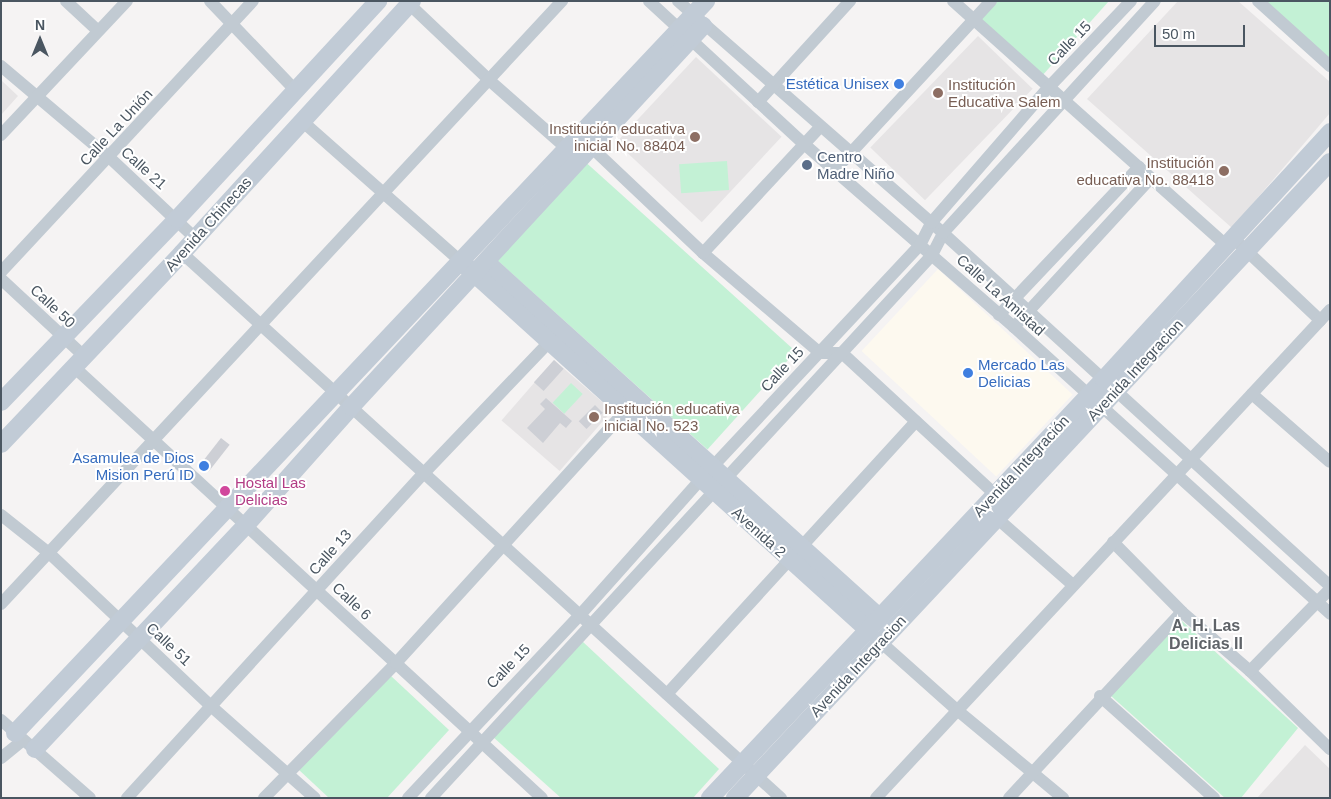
<!DOCTYPE html>
<meta charset="utf-8">
<style>
body{margin:0}
#map{position:relative;width:1331px;height:799px;overflow:hidden;background:#f5f3f3;font-family:Helvetica,sans-serif}
div>[style]{position:absolute}
[style*='--x']{left:calc(var(--x)*1px);top:calc(var(--y)*1px);width:calc(var(--w)*1px);rotate:calc(var(--a)*1deg)}
.commercial>*{inset:0;background:#fdf9ef;transform-origin:0 0}
.education>*{inset:0;background:#e6e4e5;transform-origin:0 0}
.green>*{inset:0;background:#c3f1d5;transform-origin:0 0}
.building>*{inset:0;background:#cdcfd5;transform-origin:0 0}
.street>*{height:12px;margin:-6px;padding:0 6px;transform-origin:6px;border-radius:6px;background:#c1cad2}
.secondary>*{height:18px;margin:-9px;padding:0 9px;transform-origin:9px;border-radius:9px;background:#c1cbd6}
.dots>*{width:14px;height:14px;translate:-50% -50%;box-sizing:border-box;border:2px solid #fff;border-radius:50%}
span{translate:-50% -50%;white-space:nowrap;text-align:center;line-height:1.15;-webkit-text-stroke:4px #fff;paint-order:stroke}
.street-label{font-size:15px;color:#4a5661}
.shop-label{font-size:15px;color:#366cbe}
.right{translate:-100% -50%;text-align:right}
.left{translate:0 -50%;text-align:left}
.education-label{font-size:15px;color:#785e54}
.service-label{font-size:15px;color:#4e5e75}
.hotel-label{font-size:15px;color:#b23c85}
.neighbourhood-label{font-size:16px;color:#5f6368;font-weight:700}
.frame{position:absolute;inset:0;border:2px solid #4a5661;pointer-events:none}
.north{position:absolute;left:15px;top:15px;width:50px;height:50px;-webkit-text-stroke:4px #fff;paint-order:stroke;rotate:0deg;font-size:14px;font-weight:700;line-height:20px;text-align:center;color:#4a5661}
.north::after{content:'';display:block;margin:auto;width:18px;height:22px;background:#4a5661;clip-path:polygon(50% 0,100% 100%,50% 72%,0 100%)}
.scale{position:absolute;left:1154px;top:25px;width:91px;height:22px;box-sizing:border-box;border:2px solid #4a5661;border-top:0;padding-left:6px;font-size:15px;line-height:18px;white-space:nowrap;color:#4a5661;-webkit-text-stroke:4px #fff;paint-order:stroke}
</style>
<div id="map">
<div class="commercial">
<div style="left:938px;top:269px;width:184px;height:112px;rotate:43deg"></div>
</div>
<div class="education">
<div style="clip-path:polygon(1178px 1px,1238px 1px,1330px 82px,1330px 113px,1232px 228px,1087px 99px)"></div>
<div style="left:978px;top:36px;width:76px;height:155px;rotate:44deg"></div>
<div style="left:696px;top:57px;width:117px;height:117px;rotate:43deg"></div>
<div style="clip-path:polygon(1px 80px,18px 96px,1px 115px)"></div>
<div style="left:554px;top:360px;width:77px;height:80px;rotate:41deg"></div>
<div style="clip-path:polygon(1305px 745px,1330px 769px,1330px 798px,1257px 798px)"></div>
</div>
<div class="green">
<div style="clip-path:polygon(990px 1px,1109px 1px,1041px 77px,975px 18px)"></div>
<div style="clip-path:polygon(1262px 1px,1330px 1px,1330px 62px)"></div>
<div style="left:581px;top:158px;width:289px;height:132px;rotate:42deg"></div>
<div style="left:727px;top:161px;width:29px;height:48px;rotate:86deg"></div>
<div style="left:571px;top:383px;width:16px;height:27px;rotate:43deg"></div>
<div style="clip-path:polygon(1181px 620px,1298px 728px,1241px 798px,1225px 798px,1110px 695px)"></div>
<div style="clip-path:polygon(582px 641px,719px 769px,693px 798px,561px 798px,492px 736px)"></div>
<div style="clip-path:polygon(391px 676px,449px 730px,387px 798px,329px 798px,298px 769px)"></div>
</div>
<div class="building">
<div style="left:554px;top:360px;width:13px;height:30px;rotate:42deg"></div>
<div style="clip-path:polygon(546px 398px,572px 421px,566px 428px,560px 423px,543px 443px,527px 428px,545px 409px,540px 404px)"></div>
<div style="left:595px;top:405px;width:11px;height:23px;rotate:45deg"></div>
<div style="left:221px;top:438px;width:11px;height:34px;rotate:38deg"></div>
</div>
<div class="street">
<div style="--x:66;--y:1;--w:42;--a:43.1"></div>
<div style="--x:210;--y:1;--w:123;--a:46.3"></div>
<div style="--x:649;--y:1;--w:209;--a:42.7"></div>
<div style="--x:803;--y:143;--w:280;--a:41.1"></div>
<div style="--x:1014;--y:327;--w:427;--a:42.2"></div>
<div style="--x:678;--y:1;--w:352;--a:41.2"></div>
<div style="--x:943;--y:233;--w:524;--a:42.37"></div>
<div style="--x:953;--y:1;--w:366;--a:41.8"></div>
<div style="--x:1258;--y:1;--w:97;--a:42.1"></div>
<div style="--x:409;--y:4;--w:110;--a:43.5"></div>
<div style="--x:489;--y:80;--w:112;--a:41.4"></div>
<div style="--x:1;--y:66;--w:143;--a:40.2"></div>
<div style="--x:110;--y:158;--w:117;--a:43.3"></div>
<div style="--x:758;--y:102;--w:137;--a:-47.7"></div>
<div style="--x:302;--y:121;--w:211;--a:41.5"></div>
<div style="--x:1;--y:135;--w:184;--a:-46.8"></div>
<div style="--x:591;--y:147;--w:154;--a:43.4"></div>
<div style="--x:703;--y:253;--w:154;--a:40.5"></div>
<div style="--x:820;--y:353;--w:22;--a:0"></div>
<div style="--x:842;--y:353;--w:208;--a:42.7"></div>
<div style="--x:835;--y:170;--w:230;--a:-47.3"></div>
<div style="--x:1233;--y:238;--w:120;--a:43.3"></div>
<div style="--x:182;--y:253;--w:810;--a:42.3"></div>
<div style="--x:703;--y:253;--w:171;--a:-47.1"></div>
<div style="--x:1;--y:272;--w:370;--a:-47.1"></div>
<div style="--x:1;--y:279;--w:113;--a:42.9"></div>
<div style="--x:999;--y:315;--w:204;--a:-46.6"></div>
<div style="--x:1014;--y:327;--w:202;--a:-47.4"></div>
<div style="--x:74;--y:367;--w:636;--a:42.64"></div>
<div style="--x:1252;--y:394;--w:103;--a:41.1"></div>
<div style="--x:991;--y:513;--w:109;--a:41.3"></div>
<div style="--x:1;--y:515;--w:61;--a:38.4"></div>
<div style="--x:49;--y:553;--w:224;--a:43.4"></div>
<div style="--x:212;--y:707;--w:137;--a:41.5"></div>
<div style="--x:1113;--y:542;--w:98;--a:45.4"></div>
<div style="--x:1182;--y:612;--w:90;--a:40.9"></div>
<div style="--x:1250;--y:671;--w:112;--a:44.3"></div>
<div style="--x:1;--y:604;--w:824;--a:-47.07"></div>
<div style="--x:875;--y:637;--w:110;--a:41.7"></div>
<div style="--x:957;--y:710;--w:138;--a:39.7"></div>
<div style="--x:1250;--y:671;--w:115;--a:-45.7"></div>
<div style="--x:667;--y:694;--w:369;--a:-47.6"></div>
<div style="--x:1100;--y:696;--w:153;--a:41.8"></div>
<div style="--x:1;--y:720;--w:118;--a:41.2"></div>
<div style="--x:1;--y:758;--w:28;--a:-39"></div>
<div style="--x:127;--y:798;--w:440;--a:-47.6"></div>
<div style="--x:424;--y:473;--w:190;--a:-46.3"></div>
<div style="--x:264;--y:798;--w:189;--a:-45.6"></div>
<div style="--x:396;--y:663;--w:349;--a:-47.7"></div>
<div style="--x:408;--y:798;--w:251;--a:-46.8"></div>
<div style="--x:580;--y:615;--w:182;--a:-48.3"></div>
<div style="--x:701;--y:479;--w:320;--a:-46.9"></div>
<div style="--x:920;--y:245;--w:25;--a:-63"></div>
<div style="--x:931;--y:223;--w:180;--a:-49.1"></div>
<div style="--x:1049;--y:87;--w:119;--a:-46.4"></div>
<div style="--x:431;--y:798;--w:739;--a:-47.3"></div>
<div style="--x:932;--y:255;--w:25;--a:-63"></div>
<div style="--x:943;--y:233;--w:314;--a:-47.6"></div>
<div style="--x:876;--y:798;--w:667;--a:-47.07"></div>
<div style="--x:1009;--y:798;--w:254;--a:-47.1"></div>
</div>
<div class="secondary">
<div style="--x:486;--y:262;--w:530;--a:42.09"></div>
<div style="--x:466;--y:266;--w:541;--a:42.15"></div>
<div style="--x:1;--y:402;--w:254;--a:-46.1"></div>
<div style="--x:177;--y:219;--w:297;--a:-47.3"></div>
<div style="--x:1;--y:444;--w:263;--a:-46.5"></div>
<div style="--x:182;--y:253;--w:341;--a:-47.6"></div>
<div style="--x:15;--y:733;--w:1007;--a:-46.65"></div>
<div style="--x:35;--y:749;--w:308;--a:-46.7"></div>
<div style="--x:246;--y:525;--w:158;--a:-48.3"></div>
<div style="--x:351;--y:407;--w:519;--a:-47.27"></div>
<div style="--x:710;--y:798;--w:575;--a:-46.76"></div>
<div style="--x:1104;--y:379;--w:335;--a:-47.5"></div>
<div style="--x:735;--y:798;--w:871;--a:-46.91"></div>
</div>
<div class="dots">
<div style="left:899px;top:84px;background:#3f7fe0"></div>
<div style="left:938px;top:93px;background:#8d6e63"></div>
<div style="left:695px;top:137px;background:#8d6e63"></div>
<div style="left:807px;top:165px;background:#5c6f8a"></div>
<div style="left:1224px;top:171px;background:#8d6e63"></div>
<div style="left:968px;top:373px;background:#3f7fe0"></div>
<div style="left:594px;top:417px;background:#8d6e63"></div>
<div style="left:204px;top:466px;background:#3f7fe0"></div>
<div style="left:225px;top:491px;background:#d1479c"></div>
</div>
<div class="street-label">
<span style="left:1069px;top:43px;rotate:-46deg">Calle 15</span>
<span style="left:116px;top:127px;rotate:-47deg">Calle La Unión</span>
<span style="left:144px;top:168px;rotate:42deg">Calle 21</span>
<span style="left:208px;top:224px;rotate:-48deg">Avenida Chinecas</span>
<span style="left:1001px;top:295px;rotate:42deg">Calle La Amistad</span>
<span style="left:53px;top:306px;rotate:43deg">Calle 50</span>
<span style="left:782px;top:369px;rotate:-47deg">Calle 15</span>
<span style="left:1135px;top:370px;rotate:-47deg">Avenida Integracion</span>
<span style="left:1021px;top:466px;rotate:-47deg">Avenida Integración</span>
<span style="left:759px;top:532px;rotate:42deg">Avenida 2</span>
<span style="left:330px;top:552px;rotate:-48deg">Calle 13</span>
<span style="left:352px;top:601px;rotate:43deg">Calle 6</span>
<span style="left:169px;top:644px;rotate:43deg">Calle 51</span>
<span style="left:508px;top:666px;rotate:-46deg">Calle 15</span>
<span style="left:858px;top:666px;rotate:-47deg">Avenida Integracion</span>
</div>
<div class="shop-label">
<span class="right" style="left:889px;top:84px">Estética Unisex</span>
<span class="left" style="left:978px;top:373px">Mercado Las<br>Delicias</span>
<span class="right" style="left:194px;top:466px">Asamulea de Dios<br>Mision Perú ID</span>
</div>
<div class="education-label">
<span class="left" style="left:948px;top:93px">Institución<br>Educativa Salem</span>
<span class="right" style="left:685px;top:137px">Institución educativa<br>inicial No. 88404</span>
<span class="right" style="left:1214px;top:171px">Institución<br>educativa No. 88418</span>
<span class="left" style="left:604px;top:417px">Institución educativa<br>inicial No. 523</span>
</div>
<div class="service-label">
<span class="left" style="left:817px;top:165px">Centro<br>Madre Niño</span>
</div>
<div class="hotel-label">
<span class="left" style="left:235px;top:491px">Hostal Las<br>Delicias</span>
</div>
<div class="neighbourhood-label">
<span style="left:1206px;top:635px">A. H. Las<br>Delicias II</span>
</div>
<div class="frame"></div>
<div class="north">N</div>
<div class="scale">50 m</div>
</div>
